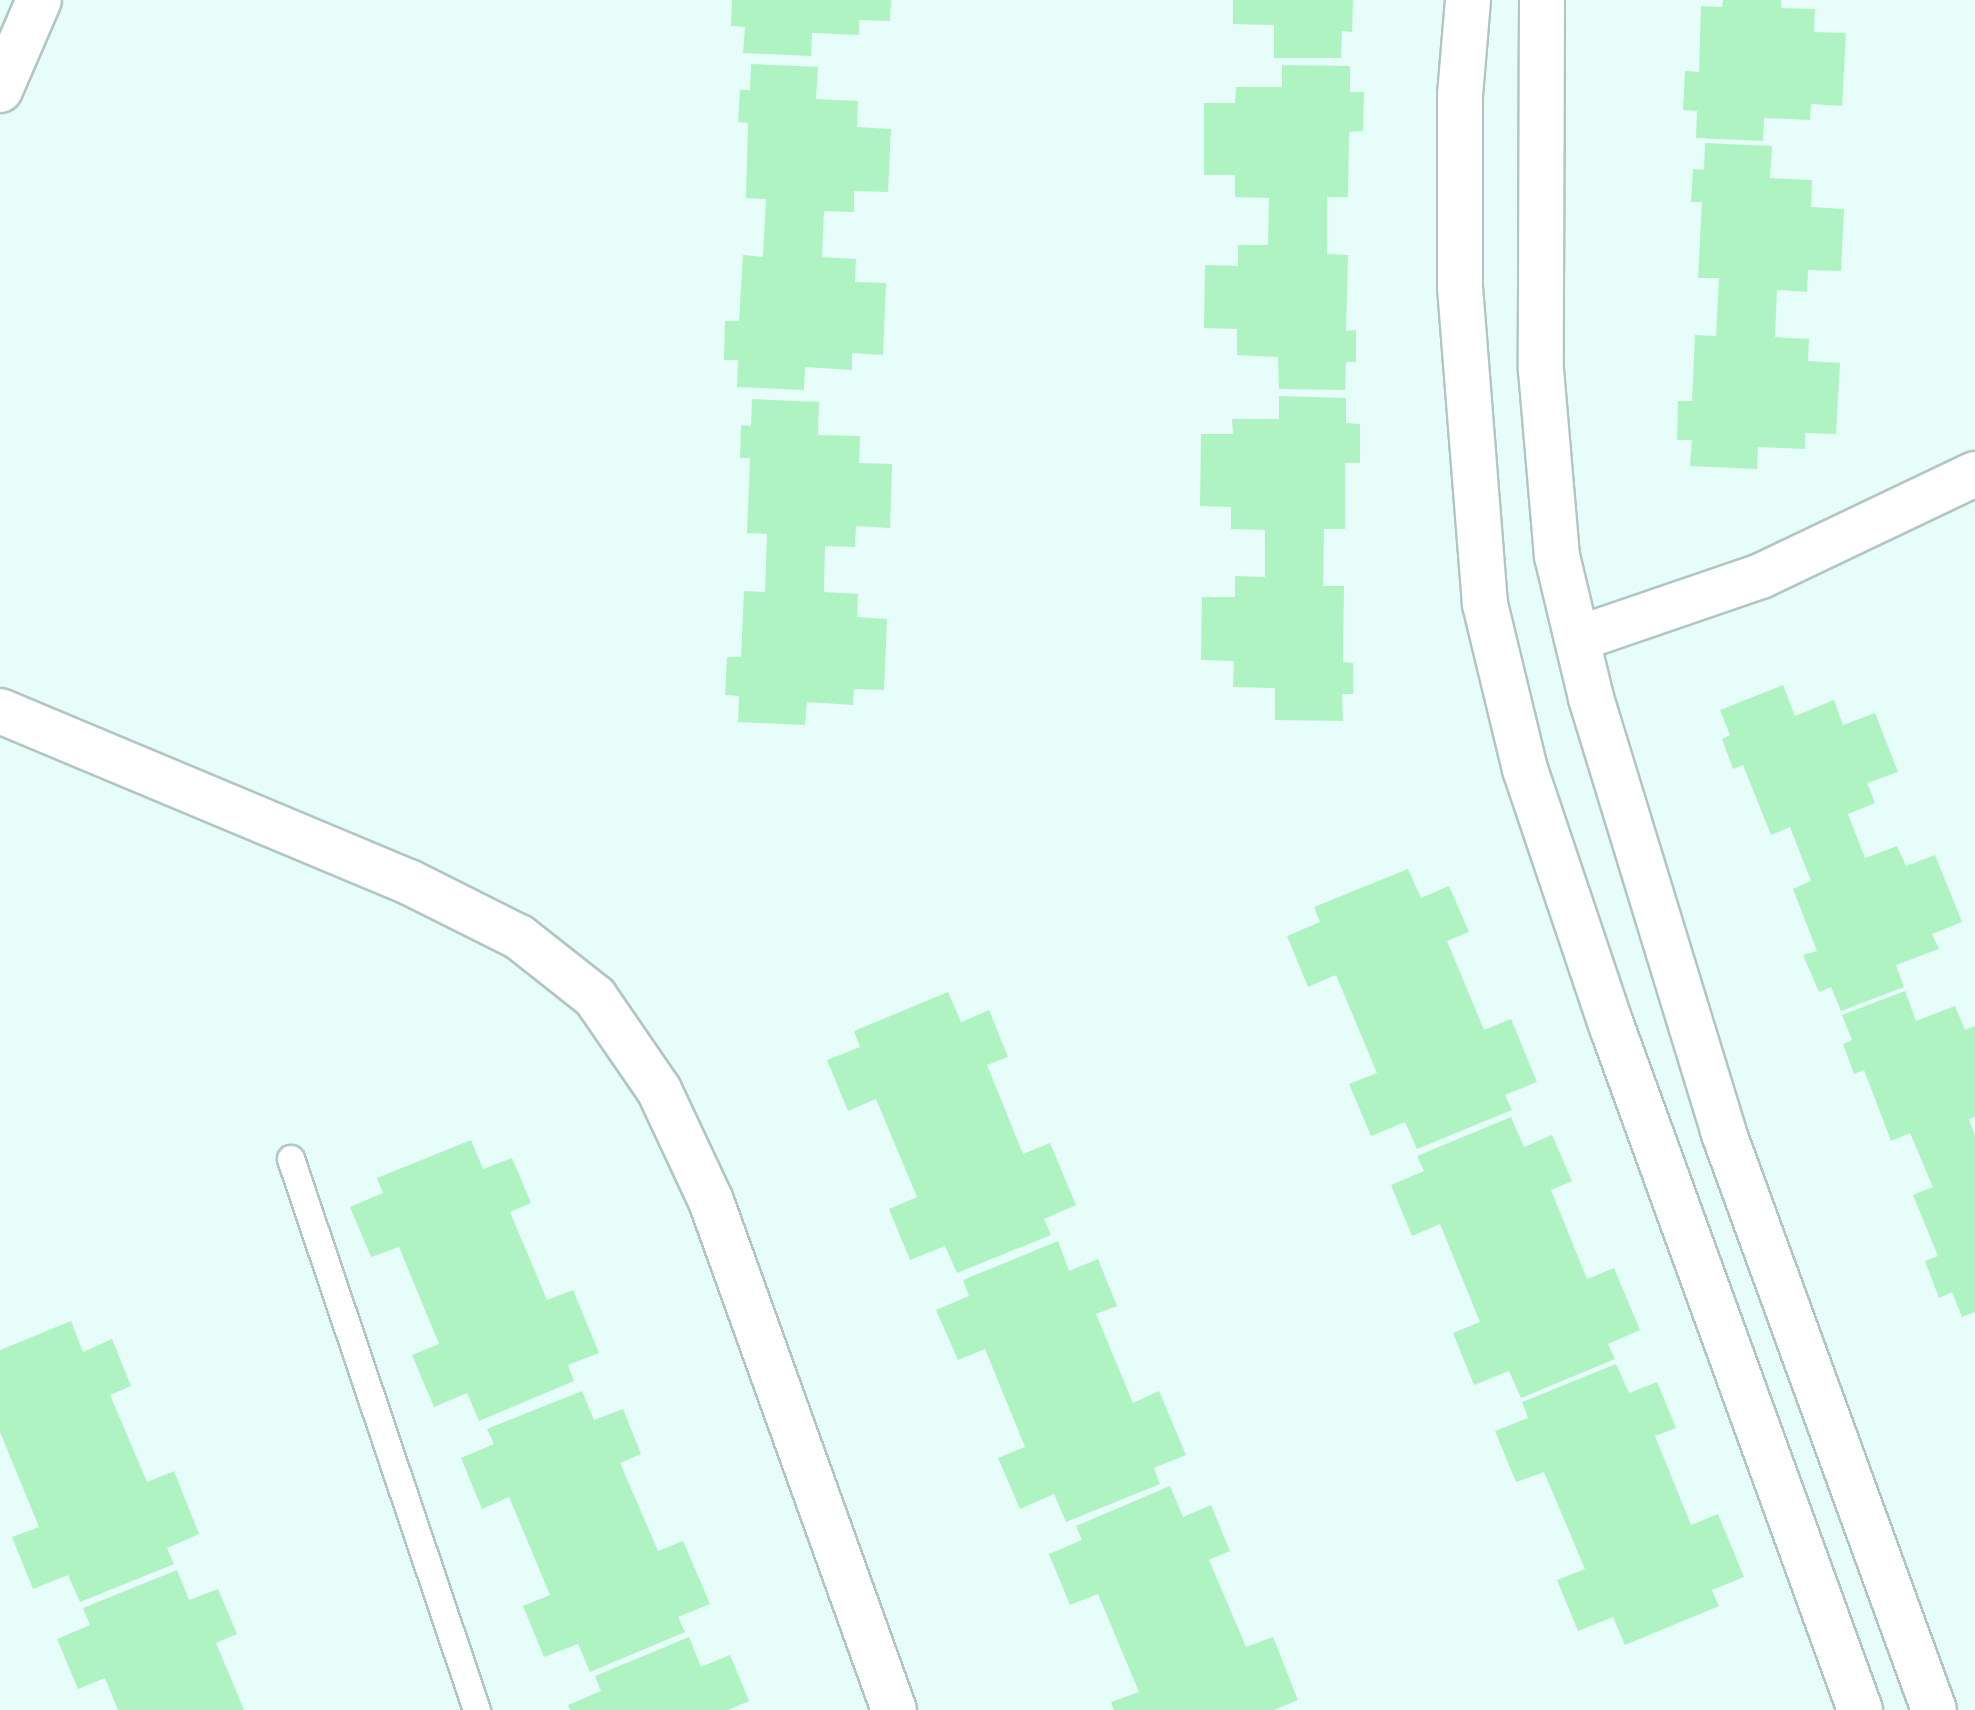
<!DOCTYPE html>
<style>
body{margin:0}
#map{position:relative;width:1975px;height:1710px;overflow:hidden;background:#e7fdfa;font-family:Raleway,sans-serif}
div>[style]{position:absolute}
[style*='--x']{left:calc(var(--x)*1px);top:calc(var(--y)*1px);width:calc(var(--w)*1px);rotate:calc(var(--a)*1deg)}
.building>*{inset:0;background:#aff3c3}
.roads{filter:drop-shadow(2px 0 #b1c6c3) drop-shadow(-2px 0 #b1c6c3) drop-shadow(0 2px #b1c6c3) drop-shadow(0 -2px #b1c6c3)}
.lane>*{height:26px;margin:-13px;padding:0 13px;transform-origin:13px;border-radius:13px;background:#fff}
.street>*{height:44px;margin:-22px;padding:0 22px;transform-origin:22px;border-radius:22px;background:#fff}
.secondary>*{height:44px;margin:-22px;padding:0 22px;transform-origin:22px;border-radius:22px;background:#fff}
span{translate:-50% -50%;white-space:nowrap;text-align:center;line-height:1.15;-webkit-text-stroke:8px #fff;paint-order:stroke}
</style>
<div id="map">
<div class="building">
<div style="clip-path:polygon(732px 0,891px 0,890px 21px,859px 20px,859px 35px,812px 33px,811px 56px,743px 53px,745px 27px,731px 26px)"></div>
<div style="clip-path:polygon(1233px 0,1353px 0,1352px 32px,1342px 31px,1341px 58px,1274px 58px,1274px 25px,1233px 24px)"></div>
<div style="clip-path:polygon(1723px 0,1781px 0,1781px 8px,1815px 9px,1814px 32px,1846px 33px,1842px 106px,1811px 104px,1810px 120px,1764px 118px,1763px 141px,1696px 138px,1697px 111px,1683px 110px,1685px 71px,1699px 72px,1701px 6px,1722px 7px)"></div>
<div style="clip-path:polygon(751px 64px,818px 67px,816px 99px,858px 101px,857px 127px,891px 129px,888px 192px,854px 191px,854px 212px,824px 211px,822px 257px,856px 259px,855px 282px,886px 283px,883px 355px,852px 353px,852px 370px,805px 367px,804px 390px,737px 387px,738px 360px,724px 360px,725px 321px,739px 321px,743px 255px,763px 257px,766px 199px,746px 198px,748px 123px,738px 122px,740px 90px,750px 90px)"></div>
<div style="clip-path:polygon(1282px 65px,1350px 66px,1350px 92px,1364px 92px,1363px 131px,1349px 132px,1348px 197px,1327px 197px,1327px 254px,1348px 255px,1346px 331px,1356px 330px,1356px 362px,1346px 362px,1345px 390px,1279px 389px,1278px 357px,1237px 355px,1237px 329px,1204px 328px,1205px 265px,1238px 266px,1238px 245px,1268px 245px,1269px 198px,1235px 197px,1235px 175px,1204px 175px,1204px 103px,1235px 103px,1236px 87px,1282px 87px)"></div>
<div style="clip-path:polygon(1705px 143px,1772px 146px,1770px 178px,1812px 180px,1811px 207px,1844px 209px,1841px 271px,1808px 270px,1807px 292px,1777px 290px,1775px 337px,1809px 339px,1808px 361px,1840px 363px,1836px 434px,1805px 433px,1805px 449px,1758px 447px,1757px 469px,1690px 466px,1692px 440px,1677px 440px,1678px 401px,1692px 401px,1695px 335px,1716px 336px,1719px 278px,1698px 278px,1702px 202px,1691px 202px,1693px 169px,1704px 170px)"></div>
<div style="clip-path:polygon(1279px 396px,1346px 398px,1346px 423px,1360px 424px,1360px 463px,1345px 463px,1345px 529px,1324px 529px,1323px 586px,1344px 586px,1343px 662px,1353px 663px,1353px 694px,1342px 694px,1343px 721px,1275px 720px,1275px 688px,1233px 687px,1234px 661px,1201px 660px,1202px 597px,1235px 597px,1235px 576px,1265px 577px,1265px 530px,1231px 529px,1231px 507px,1200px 506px,1201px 434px,1233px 434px,1232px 419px,1279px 419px)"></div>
<div style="clip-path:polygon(752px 399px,819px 402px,818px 435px,860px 436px,859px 463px,892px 464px,890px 528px,856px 526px,855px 547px,825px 546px,824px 592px,858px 594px,857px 617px,887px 619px,884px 690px,854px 689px,853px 705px,807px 702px,805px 725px,738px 722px,739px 696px,725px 695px,727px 657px,741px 657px,744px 591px,765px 592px,767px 534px,747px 533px,750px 458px,740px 458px,741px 425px,751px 426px)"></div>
<div style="clip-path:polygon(1783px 685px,1795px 716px,1834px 700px,1843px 725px,1875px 713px,1898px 772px,1867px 783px,1875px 803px,1848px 814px,1865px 858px,1897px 846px,1906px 866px,1935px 855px,1962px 922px,1932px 934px,1939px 949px,1896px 965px,1904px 987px,1841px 1011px,1831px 987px,1819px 992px,1803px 955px,1817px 951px,1793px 889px,1811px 881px,1790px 827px,1771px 835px,1743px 765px,1733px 769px,1722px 739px,1730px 735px,1720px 710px)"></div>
<div style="clip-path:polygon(1408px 869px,1421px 898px,1449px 886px,1469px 932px,1447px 941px,1484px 1030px,1511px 1019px,1537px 1082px,1505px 1095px,1512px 1110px,1417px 1149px,1405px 1122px,1371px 1136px,1349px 1084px,1377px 1073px,1336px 975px,1308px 987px,1287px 936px,1320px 922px,1314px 907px)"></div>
<div style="clip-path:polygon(1905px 991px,1916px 1021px,1955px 1006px,1965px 1030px,1975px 1026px,1975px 1117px,1969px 1119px,1975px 1135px,1975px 1312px,1962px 1317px,1952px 1292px,1939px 1298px,1925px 1261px,1938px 1256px,1913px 1195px,1933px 1187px,1910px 1133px,1891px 1141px,1864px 1070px,1854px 1074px,1843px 1044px,1852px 1040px,1842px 1015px)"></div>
<div style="clip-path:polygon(948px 992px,961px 1022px,989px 1010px,1008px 1057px,987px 1065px,1023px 1154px,1050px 1143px,1076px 1205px,1044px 1219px,1051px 1235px,957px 1273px,945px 1246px,910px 1260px,889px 1209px,917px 1197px,876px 1099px,848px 1111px,827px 1060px,860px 1047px,854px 1031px)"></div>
<div style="clip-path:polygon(1511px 1117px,1524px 1147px,1552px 1135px,1572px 1181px,1551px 1190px,1587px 1279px,1614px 1268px,1640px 1330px,1608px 1344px,1615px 1359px,1521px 1398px,1509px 1371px,1474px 1385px,1453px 1333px,1480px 1322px,1440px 1224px,1412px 1236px,1391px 1185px,1424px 1171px,1417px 1156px)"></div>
<div style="clip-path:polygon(471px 1140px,483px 1169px,512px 1158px,531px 1203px,510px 1212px,547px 1300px,573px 1290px,599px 1353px,568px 1365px,574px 1381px,479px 1421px,467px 1393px,434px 1407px,412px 1355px,439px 1344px,399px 1247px,371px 1257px,350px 1207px,383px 1193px,377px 1178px)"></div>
<div style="clip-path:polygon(1058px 1241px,1069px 1271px,1098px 1259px,1117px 1306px,1096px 1314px,1133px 1403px,1159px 1391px,1186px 1455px,1154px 1468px,1160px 1484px,1066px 1522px,1054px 1494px,1020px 1509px,998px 1458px,1025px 1447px,985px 1349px,958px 1360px,936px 1310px,969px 1296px,963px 1280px)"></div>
<div style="clip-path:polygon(71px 1321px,83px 1352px,112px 1339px,131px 1386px,110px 1395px,147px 1482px,174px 1471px,199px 1534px,167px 1548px,174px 1564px,80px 1602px,68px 1575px,33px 1589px,12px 1537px,39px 1527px,0 1432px,0 1350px)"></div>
<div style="clip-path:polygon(1616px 1364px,1629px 1393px,1657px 1382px,1676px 1428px,1655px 1436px,1691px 1525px,1718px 1514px,1744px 1577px,1712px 1590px,1719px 1606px,1625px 1645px,1613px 1617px,1578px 1631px,1557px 1580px,1585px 1569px,1544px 1472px,1516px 1482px,1495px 1431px,1528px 1418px,1522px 1402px)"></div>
<div style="clip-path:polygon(582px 1391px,594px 1420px,623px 1409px,641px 1454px,620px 1463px,658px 1551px,683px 1541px,710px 1604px,678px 1617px,685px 1632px,590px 1672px,578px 1644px,544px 1657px,523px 1606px,550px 1595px,509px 1497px,482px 1509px,461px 1458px,494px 1444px,487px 1429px)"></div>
<div style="clip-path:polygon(1170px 1486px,1183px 1517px,1211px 1505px,1230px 1551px,1209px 1560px,1246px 1647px,1273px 1637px,1298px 1700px,1274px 1710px,1114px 1710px,1111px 1702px,1139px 1692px,1098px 1594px,1070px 1605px,1049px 1554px,1082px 1540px,1076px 1526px)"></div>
<div style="clip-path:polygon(177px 1570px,189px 1600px,218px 1589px,237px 1634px,216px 1643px,244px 1710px,118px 1710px,105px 1678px,78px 1689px,57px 1639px,90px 1625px,83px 1608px)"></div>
<div style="clip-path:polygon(689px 1637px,701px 1667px,730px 1655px,749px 1701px,728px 1710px,570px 1710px,568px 1705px,601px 1691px,595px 1676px)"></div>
</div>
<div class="roads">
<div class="lane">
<div style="--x:291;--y:1159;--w:582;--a:71.35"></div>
</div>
<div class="street">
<div style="--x:1577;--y:639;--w:194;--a:-18.9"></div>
<div style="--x:1761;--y:576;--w:237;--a:-25.5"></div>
<div style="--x:0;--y:711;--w:443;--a:22.7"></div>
<div style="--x:409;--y:882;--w:123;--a:26.6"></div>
<div style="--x:519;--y:937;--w:97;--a:38.3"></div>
<div style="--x:595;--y:997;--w:113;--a:55.5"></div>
<div style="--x:659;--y:1090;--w:123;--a:64.9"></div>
<div style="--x:711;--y:1201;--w:541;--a:70.23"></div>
</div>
<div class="secondary">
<div style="--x:1468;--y:0;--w:96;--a:94.8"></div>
<div style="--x:1460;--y:96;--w:191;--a:90"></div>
<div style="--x:1460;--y:287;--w:318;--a:85.5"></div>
<div style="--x:1485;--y:604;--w:170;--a:76.4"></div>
<div style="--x:1525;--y:769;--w:272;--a:71.4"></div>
<div style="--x:1612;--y:1027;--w:727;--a:70.04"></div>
<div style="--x:1542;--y:0;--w:370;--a:90.2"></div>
<div style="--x:1541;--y:370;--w:187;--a:85.1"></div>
<div style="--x:1557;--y:556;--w:146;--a:76.5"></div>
<div style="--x:1591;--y:698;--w:453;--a:73"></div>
<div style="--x:1723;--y:1131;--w:616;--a:69.98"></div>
<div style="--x:0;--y:90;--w:98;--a:-66.6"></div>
</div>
</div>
</div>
